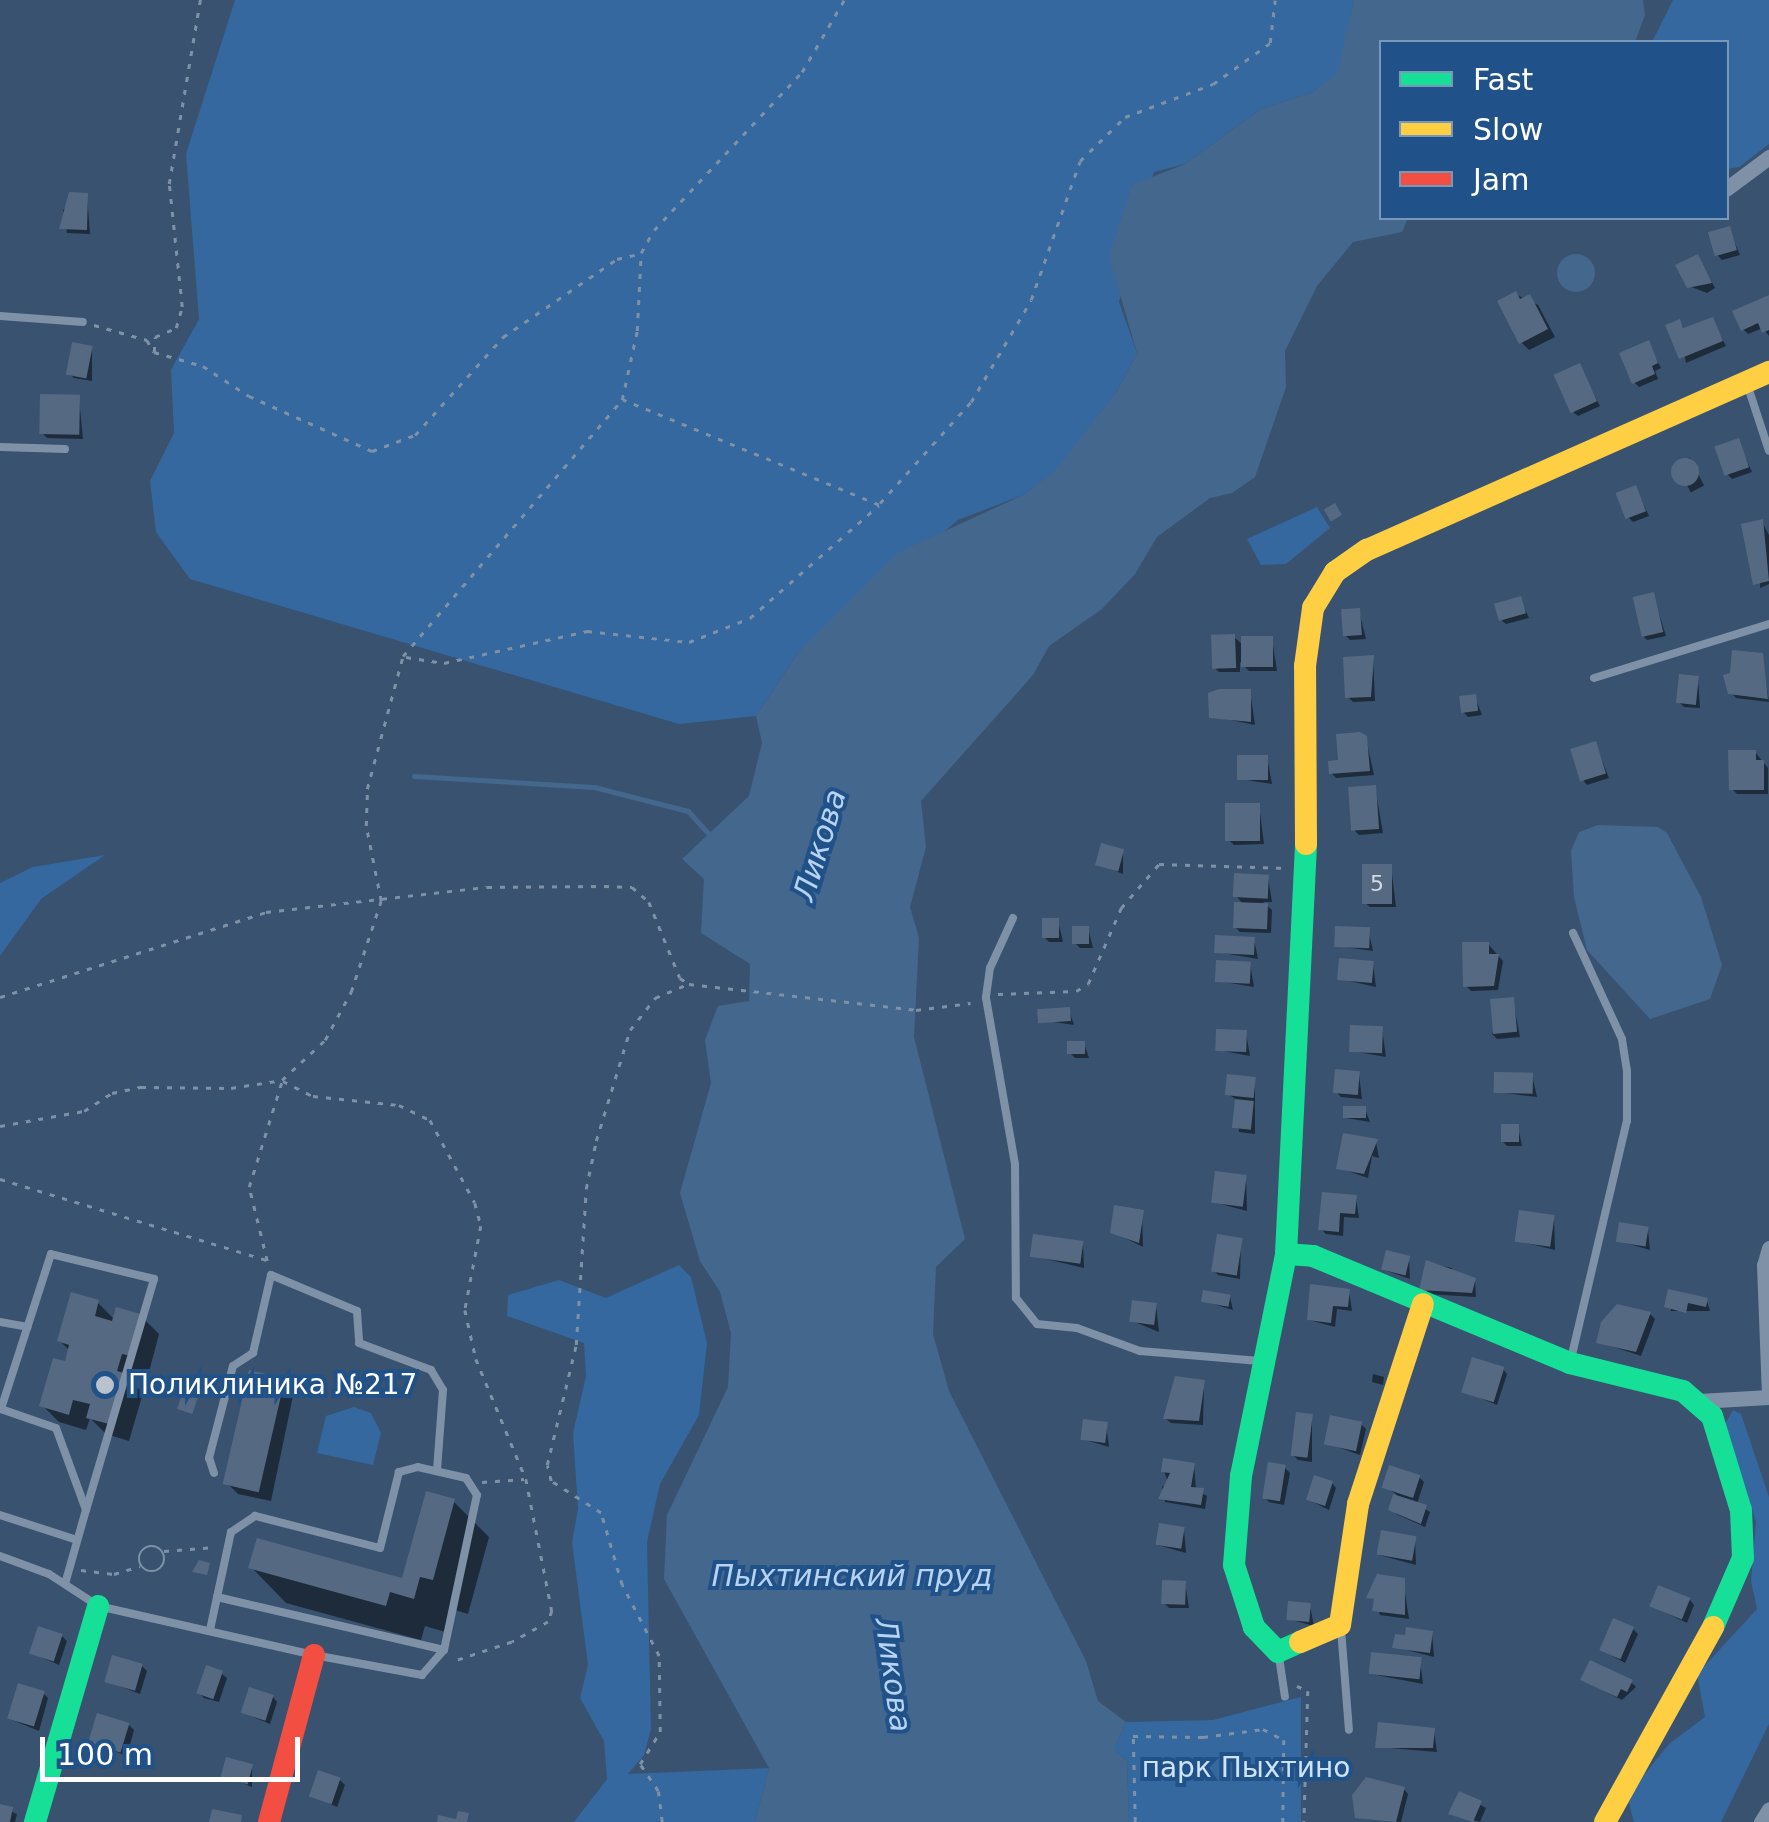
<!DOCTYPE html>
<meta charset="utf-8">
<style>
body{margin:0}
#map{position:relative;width:1769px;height:1822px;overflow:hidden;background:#385270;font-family:"DejaVu Sans",sans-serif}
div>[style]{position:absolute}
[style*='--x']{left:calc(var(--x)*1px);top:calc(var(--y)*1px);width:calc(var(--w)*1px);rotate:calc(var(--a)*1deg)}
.green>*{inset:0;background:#34689f}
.water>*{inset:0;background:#44678e}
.round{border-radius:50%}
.shadow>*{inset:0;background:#0007;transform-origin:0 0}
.stream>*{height:5px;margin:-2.5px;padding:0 2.5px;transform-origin:2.5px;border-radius:2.5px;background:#44678e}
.building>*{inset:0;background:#556a82;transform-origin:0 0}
.path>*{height:2.5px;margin-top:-1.25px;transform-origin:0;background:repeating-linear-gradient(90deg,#7f91a6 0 5px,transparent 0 13px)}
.path>.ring{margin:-1.25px;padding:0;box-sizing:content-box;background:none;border:2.5px solid #7f91a6;border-radius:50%}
.lane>*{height:8px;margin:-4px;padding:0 4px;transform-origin:4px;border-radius:4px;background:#7f91a6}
.street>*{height:15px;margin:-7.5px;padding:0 7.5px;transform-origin:7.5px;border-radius:7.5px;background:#7f91a6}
.fast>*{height:22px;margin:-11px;padding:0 11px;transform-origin:11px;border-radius:11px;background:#16e098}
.slow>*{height:22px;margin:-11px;padding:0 11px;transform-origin:11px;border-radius:11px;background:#ffcf43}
.jam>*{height:22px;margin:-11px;padding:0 11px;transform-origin:11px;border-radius:11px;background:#f24e42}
.dots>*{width:28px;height:28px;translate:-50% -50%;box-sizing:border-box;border:5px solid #205188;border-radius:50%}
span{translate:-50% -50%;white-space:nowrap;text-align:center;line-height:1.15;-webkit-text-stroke:8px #205188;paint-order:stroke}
.number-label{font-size:22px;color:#d4dae0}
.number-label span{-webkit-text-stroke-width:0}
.poi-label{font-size:28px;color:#fff}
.left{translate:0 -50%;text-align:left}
.park-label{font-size:28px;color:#cfe3f8}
.water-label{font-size:30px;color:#b6d3f2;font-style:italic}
.legend{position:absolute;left:1379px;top:40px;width:350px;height:180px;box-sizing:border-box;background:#205188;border:2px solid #7997b8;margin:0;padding:12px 18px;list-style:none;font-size:30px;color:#fff}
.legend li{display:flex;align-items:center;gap:20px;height:50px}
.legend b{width:50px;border:2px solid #7997b8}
.scale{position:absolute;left:40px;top:1737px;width:260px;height:45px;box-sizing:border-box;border:5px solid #fff;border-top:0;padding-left:12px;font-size:30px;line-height:35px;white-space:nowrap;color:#fff;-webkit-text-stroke:8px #205188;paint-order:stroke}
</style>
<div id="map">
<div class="green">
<div style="clip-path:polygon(235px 0,1354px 0,1338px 74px,1311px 93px,1261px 109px,1185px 164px,1154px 172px,1119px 302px,1137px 353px,1117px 391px,1055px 472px,1023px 495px,958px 520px,798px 653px,756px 716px,679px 724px,190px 579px,156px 532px,150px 481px,174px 433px,171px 370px,199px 319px,186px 154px)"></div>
<div style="clip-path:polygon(1673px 0,1769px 0,1769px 144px,1739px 167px,1727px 169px,1726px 42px,1652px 42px)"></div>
<div style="clip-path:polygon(1317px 507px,1330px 528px,1286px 564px,1261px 565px,1247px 539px)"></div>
<div style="clip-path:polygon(105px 855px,41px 899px,0 956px,0 883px,33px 867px)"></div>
<div style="clip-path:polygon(679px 1265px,691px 1277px,707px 1343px,699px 1415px,660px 1484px,647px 1542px,651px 1729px,644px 1755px,628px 1774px,769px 1768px,755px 1822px,574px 1822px,607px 1779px,604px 1741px,580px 1698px,588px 1665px,572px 1542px,578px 1509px,573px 1433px,586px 1376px,584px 1343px,507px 1316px,508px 1295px,559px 1280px,606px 1298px)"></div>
<div style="clip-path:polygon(354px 1407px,371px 1413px,381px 1433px,373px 1465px,317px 1453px,326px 1416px)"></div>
<div style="clip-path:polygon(1733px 1410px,1741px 1414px,1769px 1497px,1769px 1724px,1721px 1822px,1634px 1822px,1629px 1803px,1635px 1786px,1669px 1744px,1705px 1717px,1697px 1674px,1757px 1609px,1751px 1581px,1756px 1522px,1725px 1424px)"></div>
<div style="clip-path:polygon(1301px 1697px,1301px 1822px,1129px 1822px,1127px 1761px,1114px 1750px,1126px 1722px,1213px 1720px)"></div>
</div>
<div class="water">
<div style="clip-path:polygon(1354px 0,1643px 0,1645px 15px,1635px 42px,1382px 42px,1382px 218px,1408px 218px,1402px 232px,1353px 242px,1317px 286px,1285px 351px,1286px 387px,1255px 477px,1232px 493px,1210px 498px,1157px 537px,1135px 574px,1102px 609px,1049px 646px,1033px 675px,921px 801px,926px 847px,910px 907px,919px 938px,914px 1037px,965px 1239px,936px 1267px,933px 1334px,949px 1391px,1086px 1661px,1098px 1701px,1126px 1722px,1114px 1750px,1127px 1761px,1129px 1822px,755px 1822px,769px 1768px,664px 1579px,667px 1515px,728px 1387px,731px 1333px,720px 1292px,700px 1261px,680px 1193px,711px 1083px,705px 1040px,718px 1006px,749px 1001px,750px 964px,701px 933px,704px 879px,682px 859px,749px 796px,762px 743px,756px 716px,798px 653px,899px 552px,1023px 495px,1054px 472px,1117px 391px,1137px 353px,1109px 256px,1132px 185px,1185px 164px,1261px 109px,1311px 93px,1337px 74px)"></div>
<div class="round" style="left:1557px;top:254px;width:38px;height:38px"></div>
<div style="clip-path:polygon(1598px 825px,1658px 827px,1667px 833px,1701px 897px,1722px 965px,1710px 999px,1650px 1019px,1587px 950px,1574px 897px,1571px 851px,1579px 832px)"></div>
</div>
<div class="shadow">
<div style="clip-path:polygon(87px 195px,90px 234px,67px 233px,63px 210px)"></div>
<div style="clip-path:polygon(1729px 229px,1740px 255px,1722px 260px,1717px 255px)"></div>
<div style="clip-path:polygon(1698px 257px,1715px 288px,1707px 293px,1689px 286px)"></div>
<div style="clip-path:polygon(1515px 294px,1538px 305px,1555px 337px,1529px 350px,1521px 342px)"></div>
<div style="clip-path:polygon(1769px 298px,1769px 336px,1763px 328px,1748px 334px,1743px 329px)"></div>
<div style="clip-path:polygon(1712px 320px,1726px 346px,1686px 363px,1679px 322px,1685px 330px)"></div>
<div style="clip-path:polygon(1648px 343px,1661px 368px,1655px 371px,1658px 379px,1639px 387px,1634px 382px)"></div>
<div style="clip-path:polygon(92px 348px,92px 381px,74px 378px,69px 373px)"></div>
<div style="clip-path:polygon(1579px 366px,1600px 406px,1578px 416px,1573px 412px)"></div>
<div style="clip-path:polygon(79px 398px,83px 439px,47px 438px,42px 433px)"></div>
<div style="clip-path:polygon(1738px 441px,1752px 472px,1732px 479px,1727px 474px)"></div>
<div style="left:1690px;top:458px;width:31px;height:15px;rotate:63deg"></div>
<div style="clip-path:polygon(1636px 488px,1649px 516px,1633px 522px,1628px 517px)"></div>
<div style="clip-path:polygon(1762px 522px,1769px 535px,1769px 584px,1760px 588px)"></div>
<div style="clip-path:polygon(1653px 594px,1666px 636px,1647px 640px,1642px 635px)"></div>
<div style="clip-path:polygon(1520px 599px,1529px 618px,1506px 624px,1501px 620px)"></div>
<div style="clip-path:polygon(1359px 611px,1366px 639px,1350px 640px,1345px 635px)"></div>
<div style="clip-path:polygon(1234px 637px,1244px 646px,1272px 639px,1277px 671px,1249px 671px,1240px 662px,1240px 672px,1219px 672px,1214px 667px)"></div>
<div style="clip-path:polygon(1762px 656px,1769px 702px,1736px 698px,1731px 693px)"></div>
<div style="clip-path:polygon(1373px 657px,1375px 701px,1353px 702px,1348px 697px)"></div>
<div style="clip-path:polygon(1698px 678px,1700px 708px,1684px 707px,1679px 702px)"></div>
<div style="clip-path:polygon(1250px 691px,1255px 725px,1211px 716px)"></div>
<div style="clip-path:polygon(1475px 697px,1482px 715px,1468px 717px,1463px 712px)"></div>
<div style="clip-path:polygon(1366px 738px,1374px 775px,1336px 778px,1331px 773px)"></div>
<div style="clip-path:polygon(1595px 743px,1609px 778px,1587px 785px,1583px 780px)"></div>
<div style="clip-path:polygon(1755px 752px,1768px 768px,1768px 794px,1737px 794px,1732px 789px)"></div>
<div style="clip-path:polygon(1267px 757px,1272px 784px,1240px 779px)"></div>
<div style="clip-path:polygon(1375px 787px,1383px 833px,1359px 835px,1354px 830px)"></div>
<div style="clip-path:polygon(1259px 805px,1264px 844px,1234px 845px,1229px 840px)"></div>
<div style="clip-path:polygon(1123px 852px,1123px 874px,1098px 864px)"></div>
<div style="clip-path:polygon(1391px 866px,1396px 907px,1370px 907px,1365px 903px)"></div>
<div style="clip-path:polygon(1268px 877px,1272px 902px,1263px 902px,1272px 910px,1271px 933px,1240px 932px,1235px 927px,1244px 905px,1236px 896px)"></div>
<div style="clip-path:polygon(1058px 921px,1063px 942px,1049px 942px,1044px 937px)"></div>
<div style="clip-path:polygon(1088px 928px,1093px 948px,1080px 948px,1075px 943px)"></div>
<div style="clip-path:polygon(1368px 929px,1373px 951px,1338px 946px)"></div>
<div style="clip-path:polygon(1254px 939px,1258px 959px,1217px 952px)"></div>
<div style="clip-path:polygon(1488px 944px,1503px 961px,1498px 990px,1471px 991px,1466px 986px)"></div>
<div style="clip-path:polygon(1250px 964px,1254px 987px,1218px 981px)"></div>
<div style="clip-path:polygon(1373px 964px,1376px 987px,1340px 979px)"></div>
<div style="clip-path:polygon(1513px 1000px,1520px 1037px,1497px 1039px,1492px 1034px)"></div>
<div style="clip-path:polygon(1069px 1010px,1074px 1025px,1040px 1020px)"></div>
<div style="clip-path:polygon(1382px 1028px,1386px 1057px,1352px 1051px)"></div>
<div style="clip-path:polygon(1246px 1033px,1250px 1056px,1218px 1050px)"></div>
<div style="clip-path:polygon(1084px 1043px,1089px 1058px,1075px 1058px,1070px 1053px)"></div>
<div style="clip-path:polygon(1359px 1074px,1362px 1099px,1341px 1097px,1336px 1092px)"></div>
<div style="clip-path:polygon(1532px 1075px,1537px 1097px,1496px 1092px)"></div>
<div style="clip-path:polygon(1255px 1079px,1255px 1134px,1239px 1132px,1237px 1100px,1228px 1094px)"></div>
<div style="clip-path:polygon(1365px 1109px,1370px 1122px,1346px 1118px)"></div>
<div style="clip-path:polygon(1518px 1127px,1522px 1146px,1507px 1146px,1502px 1141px)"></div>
<div style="clip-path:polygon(1376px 1142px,1379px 1158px,1372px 1156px,1368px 1178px,1339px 1168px)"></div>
<div style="clip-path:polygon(1246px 1177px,1247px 1211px,1213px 1202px)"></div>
<div style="clip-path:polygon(1356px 1198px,1359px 1218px,1344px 1217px,1343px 1236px,1326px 1234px,1321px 1229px)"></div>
<div style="clip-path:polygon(1142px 1212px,1143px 1247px,1113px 1232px)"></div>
<div style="clip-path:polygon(1554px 1217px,1555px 1250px,1518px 1241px)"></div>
<div style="clip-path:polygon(1648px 1230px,1650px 1250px,1619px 1241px)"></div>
<div style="clip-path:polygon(1241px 1241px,1240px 1279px,1218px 1275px,1213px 1270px)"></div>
<div style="clip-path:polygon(1083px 1244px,1084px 1268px,1033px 1256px)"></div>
<div style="clip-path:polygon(1409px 1258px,1410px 1279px,1384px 1270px)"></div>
<div style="clip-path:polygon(1428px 1263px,1452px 1268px,1448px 1284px,1475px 1280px,1476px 1297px,1427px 1294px)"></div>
<div style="clip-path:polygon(1349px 1291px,1352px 1311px,1337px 1309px,1335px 1327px,1309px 1320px)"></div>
<div style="clip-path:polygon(1670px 1292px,1707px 1301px,1710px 1311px,1671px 1311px)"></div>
<div style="clip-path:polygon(1230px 1297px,1233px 1310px,1204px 1301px)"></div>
<div style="clip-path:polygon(98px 1303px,115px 1320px,142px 1317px,159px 1334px,149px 1372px,139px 1369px,134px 1384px,143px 1393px,129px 1441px,106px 1434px,90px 1418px,86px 1430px,59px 1422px,42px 1405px,67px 1364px,70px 1351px,60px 1341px)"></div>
<div style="clip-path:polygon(1156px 1305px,1159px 1332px,1132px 1321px)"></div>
<div style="clip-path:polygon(1650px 1314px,1655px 1319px,1641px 1356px,1599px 1342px)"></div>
<div style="clip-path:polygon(1503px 1369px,1507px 1374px,1497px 1405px,1464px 1391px)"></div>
<div style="clip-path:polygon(1373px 1374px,1384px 1377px,1383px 1385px,1372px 1382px)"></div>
<div style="clip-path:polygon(283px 1380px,294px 1391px,271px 1501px,238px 1494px,227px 1483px)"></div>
<div style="clip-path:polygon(1204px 1383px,1203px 1425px,1171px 1423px,1166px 1419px)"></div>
<div style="clip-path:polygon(1312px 1417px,1312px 1462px,1298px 1460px,1293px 1455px)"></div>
<div style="clip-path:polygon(1361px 1424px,1366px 1429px,1360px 1455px,1326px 1443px)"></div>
<div style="clip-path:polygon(1106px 1425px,1109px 1447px,1082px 1439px)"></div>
<div style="clip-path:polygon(1194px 1465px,1196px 1490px,1207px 1496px,1205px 1509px,1165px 1502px,1162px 1486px,1170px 1488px,1164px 1471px)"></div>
<div style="clip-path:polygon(1285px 1468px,1290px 1473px,1284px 1505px,1269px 1502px,1264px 1497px)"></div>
<div style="clip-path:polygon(1419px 1477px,1424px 1482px,1417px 1504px,1430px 1512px,1425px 1527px,1396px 1514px,1396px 1494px,1385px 1487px)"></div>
<div style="clip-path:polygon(1332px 1483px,1336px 1488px,1329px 1510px,1309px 1500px)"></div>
<div style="clip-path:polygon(454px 1502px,489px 1537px,468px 1614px,455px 1610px,449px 1633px,425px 1626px,421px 1640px,286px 1603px,251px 1567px,404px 1581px)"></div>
<div style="clip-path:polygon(1184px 1529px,1186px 1553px,1158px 1545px)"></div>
<div style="clip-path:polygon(1415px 1539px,1416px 1565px,1379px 1555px)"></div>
<div style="clip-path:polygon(1403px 1580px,1409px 1619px,1380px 1615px,1371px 1587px)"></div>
<div style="clip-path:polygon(1185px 1583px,1189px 1608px,1169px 1608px,1164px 1603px)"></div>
<div style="clip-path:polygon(1690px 1600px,1694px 1605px,1687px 1623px,1652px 1606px)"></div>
<div style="clip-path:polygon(1310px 1606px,1314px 1626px,1288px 1619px)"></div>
<div style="clip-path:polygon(1633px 1629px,1638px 1634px,1625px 1663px,1602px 1650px)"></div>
<div style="clip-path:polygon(1432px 1633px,1434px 1657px,1395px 1647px)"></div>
<div style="clip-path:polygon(62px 1636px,67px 1641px,59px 1665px,32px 1653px)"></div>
<div style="clip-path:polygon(1420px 1660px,1423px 1684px,1371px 1674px)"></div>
<div style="clip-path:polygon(142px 1666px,147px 1671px,140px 1694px,107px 1681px)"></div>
<div style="clip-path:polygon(222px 1674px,227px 1678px,219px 1702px,204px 1698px,199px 1693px)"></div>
<div style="clip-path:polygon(1583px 1680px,1631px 1682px,1636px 1687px,1622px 1700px)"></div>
<div style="clip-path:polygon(43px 1693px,48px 1698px,39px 1731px,10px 1719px)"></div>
<div style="clip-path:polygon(273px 1697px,277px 1702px,270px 1724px,244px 1713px)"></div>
<div style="clip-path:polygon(129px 1725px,134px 1730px,127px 1756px,91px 1742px)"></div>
<div style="clip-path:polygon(1434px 1731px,1437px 1752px,1378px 1747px)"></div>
<div style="clip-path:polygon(252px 1766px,252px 1787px,224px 1776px)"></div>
<div style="clip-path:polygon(340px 1780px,345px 1785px,337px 1807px,312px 1795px)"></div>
<div style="clip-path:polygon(1404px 1789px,1408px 1794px,1401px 1822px,1358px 1817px)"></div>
<div style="clip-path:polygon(1460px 1794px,1486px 1808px,1480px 1822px,1451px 1814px)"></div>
<div style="clip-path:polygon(0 1807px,17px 1814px,15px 1822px,0 1822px)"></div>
</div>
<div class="stream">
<div style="--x:414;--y:776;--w:180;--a:3.5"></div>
<div style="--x:594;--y:787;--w:97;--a:14.3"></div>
<div style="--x:688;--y:811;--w:40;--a:48"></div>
</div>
<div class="building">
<div style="clip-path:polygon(69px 192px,88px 193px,87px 230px,59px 229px)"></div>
<div style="left:1730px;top:226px;width:25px;height:23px;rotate:74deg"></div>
<div style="clip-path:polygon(1698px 254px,1712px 283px,1687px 288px,1675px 265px)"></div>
<div style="clip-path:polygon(1516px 291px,1520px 299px,1530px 294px,1548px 329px,1519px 344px,1497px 301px)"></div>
<div style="clip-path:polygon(1769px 295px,1769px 330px,1762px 333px,1758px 323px,1741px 331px,1732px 311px)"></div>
<div style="clip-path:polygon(1713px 317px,1723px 341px,1679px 359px,1665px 325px,1680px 319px,1683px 328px)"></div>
<div style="clip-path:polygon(1649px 340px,1658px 363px,1652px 366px,1655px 374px,1632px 384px,1619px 353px)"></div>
<div style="left:72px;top:342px;width:21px;height:33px;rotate:11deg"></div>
<div style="left:1580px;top:363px;width:42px;height:29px;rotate:66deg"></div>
<div style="left:40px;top:394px;width:40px;height:40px;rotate:1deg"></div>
<div style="left:1739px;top:438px;width:31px;height:26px;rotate:71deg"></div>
<div class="round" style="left:1671px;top:458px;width:28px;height:28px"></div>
<div style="left:1636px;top:485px;width:28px;height:22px;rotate:69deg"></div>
<div style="left:1335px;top:503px;width:14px;height:13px;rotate:60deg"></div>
<div style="clip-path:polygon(1763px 519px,1769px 581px,1753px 585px,1741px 524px)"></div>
<div style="left:1654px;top:592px;width:41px;height:22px;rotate:77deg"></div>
<div style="left:1521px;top:596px;width:18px;height:28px;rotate:74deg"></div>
<div style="left:1360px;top:608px;width:27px;height:19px;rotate:86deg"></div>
<div style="left:1235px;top:634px;width:34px;height:24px;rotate:88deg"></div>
<div style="left:1273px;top:636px;width:31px;height:32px;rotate:90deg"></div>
<div style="clip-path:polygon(1732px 650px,1763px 653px,1768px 699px,1728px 694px,1723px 675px,1730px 673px)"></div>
<div style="clip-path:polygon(1374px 655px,1371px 697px,1345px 698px,1343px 657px)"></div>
<div style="left:1679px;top:674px;width:20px;height:29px;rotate:6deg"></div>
<div style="clip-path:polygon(1219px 689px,1251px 689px,1251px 722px,1209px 718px,1208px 693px)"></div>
<div style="left:1476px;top:694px;width:17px;height:17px;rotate:83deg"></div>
<div style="clip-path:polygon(1360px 732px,1367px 736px,1370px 771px,1329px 774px,1328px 761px,1338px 760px,1336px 734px)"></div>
<div style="left:1596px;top:741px;width:34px;height:27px;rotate:73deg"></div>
<div style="clip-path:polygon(1728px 750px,1756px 750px,1756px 760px,1764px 760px,1764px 790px,1729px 790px)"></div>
<div style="left:1237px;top:755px;width:31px;height:25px"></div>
<div style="left:1376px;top:785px;width:44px;height:28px;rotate:86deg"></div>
<div style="left:1225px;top:803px;width:35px;height:38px"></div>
<div style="left:1101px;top:843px;width:24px;height:23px;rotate:15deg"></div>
<div style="left:1362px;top:864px;width:30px;height:40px"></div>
<div style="left:1234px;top:873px;width:35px;height:24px;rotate:3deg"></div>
<div style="left:1234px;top:902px;width:34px;height:26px;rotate:2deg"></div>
<div style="left:1042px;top:918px;width:17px;height:20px"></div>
<div style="left:1072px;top:926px;width:17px;height:18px"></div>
<div style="left:1335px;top:926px;width:35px;height:21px;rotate:2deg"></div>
<div style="left:1215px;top:935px;width:40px;height:18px;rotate:3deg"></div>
<div style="clip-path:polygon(1462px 942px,1489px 942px,1489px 954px,1499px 954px,1494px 986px,1463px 987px)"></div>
<div style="left:1339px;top:958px;width:35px;height:22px;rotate:5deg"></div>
<div style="left:1216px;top:960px;width:35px;height:22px;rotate:3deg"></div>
<div style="left:1514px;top:997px;width:35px;height:24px;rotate:85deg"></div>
<div style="left:1070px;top:1007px;width:14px;height:33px;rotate:86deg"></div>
<div style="left:1350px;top:1025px;width:33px;height:27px;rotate:2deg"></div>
<div style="left:1216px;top:1029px;width:31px;height:22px;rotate:2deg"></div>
<div style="left:1067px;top:1041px;width:18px;height:13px"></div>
<div style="left:1335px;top:1069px;width:25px;height:24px;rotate:5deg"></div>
<div style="left:1494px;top:1072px;width:39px;height:21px;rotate:1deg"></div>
<div style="left:1227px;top:1074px;width:29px;height:21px;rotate:6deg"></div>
<div style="left:1235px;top:1099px;width:19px;height:29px;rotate:6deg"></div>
<div style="left:1366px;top:1106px;width:12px;height:23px;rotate:90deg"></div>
<div style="left:1501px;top:1124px;width:18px;height:18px"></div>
<div style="clip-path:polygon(1343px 1133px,1378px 1139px,1364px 1174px,1336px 1169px)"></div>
<div style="left:1215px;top:1171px;width:32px;height:32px;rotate:7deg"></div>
<div style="clip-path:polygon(1322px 1192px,1357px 1195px,1355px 1214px,1340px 1213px,1339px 1232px,1318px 1230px)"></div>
<div style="clip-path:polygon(1114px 1205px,1144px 1210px,1139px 1243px,1110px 1233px)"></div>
<div style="left:1519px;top:1210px;width:36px;height:32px;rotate:8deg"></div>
<div style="left:1619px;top:1222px;width:30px;height:20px;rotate:9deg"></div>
<div style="left:1033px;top:1234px;width:51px;height:23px;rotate:8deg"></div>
<div style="left:1217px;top:1234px;width:26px;height:38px;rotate:9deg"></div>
<div style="left:1386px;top:1250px;width:25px;height:20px;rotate:14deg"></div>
<div style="clip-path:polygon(1426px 1260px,1476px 1278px,1472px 1293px,1419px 1290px)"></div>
<div style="clip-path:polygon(1310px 1284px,1350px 1289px,1348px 1307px,1333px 1306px,1331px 1323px,1307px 1320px)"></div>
<div style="clip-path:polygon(1668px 1289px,1708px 1298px,1706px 1307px,1688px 1303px,1686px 1313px,1664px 1307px)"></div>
<div style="left:1203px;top:1290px;width:28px;height:12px;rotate:10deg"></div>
<div style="clip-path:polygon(71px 1292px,99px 1300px,95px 1316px,112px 1321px,116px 1307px,144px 1315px,132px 1356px,122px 1354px,117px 1371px,127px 1374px,113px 1425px,86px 1418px,90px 1404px,73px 1400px,69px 1415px,39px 1406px,53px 1358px,65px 1361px,69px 1345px,57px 1341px)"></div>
<div style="left:1132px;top:1300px;width:25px;height:22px;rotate:7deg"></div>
<div style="clip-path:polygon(1617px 1304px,1651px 1312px,1636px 1352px,1596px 1343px,1601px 1322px)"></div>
<div style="left:1472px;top:1357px;width:34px;height:37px;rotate:17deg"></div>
<div style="left:249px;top:1370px;width:37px;height:117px;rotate:13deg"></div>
<div style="clip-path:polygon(1175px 1376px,1205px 1380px,1199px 1421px,1163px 1419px)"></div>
<div style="left:183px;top:1391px;width:16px;height:19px;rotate:18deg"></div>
<div style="left:1296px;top:1412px;width:17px;height:44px;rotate:7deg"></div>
<div style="left:1330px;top:1415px;width:33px;height:30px;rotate:12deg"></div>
<div style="left:1083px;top:1419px;width:25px;height:21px;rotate:7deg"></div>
<div style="clip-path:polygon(1163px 1458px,1195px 1463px,1191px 1487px,1204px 1488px,1201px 1505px,1158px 1499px,1170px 1473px,1161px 1472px)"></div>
<div style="left:1268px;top:1462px;width:18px;height:37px;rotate:9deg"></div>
<div style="left:1389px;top:1465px;width:33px;height:24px;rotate:18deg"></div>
<div style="left:1314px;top:1475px;width:20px;height:26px;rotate:18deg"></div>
<div style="clip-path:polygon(426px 1491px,455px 1499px,433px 1580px,420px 1577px,414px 1599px,390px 1592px,386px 1606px,248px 1568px,257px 1538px,402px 1578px)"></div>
<div style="clip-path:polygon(1393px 1494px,1427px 1505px,1421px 1524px,1388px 1510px)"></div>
<div style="left:1159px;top:1523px;width:26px;height:22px;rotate:9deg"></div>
<div style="left:1381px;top:1530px;width:36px;height:25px;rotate:10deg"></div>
<div style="clip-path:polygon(199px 1560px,210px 1563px,207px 1575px,192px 1572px)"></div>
<div style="clip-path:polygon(1377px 1574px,1405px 1578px,1405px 1615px,1372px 1611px,1374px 1599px,1366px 1598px)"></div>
<div style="left:1162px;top:1580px;width:24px;height:24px;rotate:2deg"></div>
<div style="left:1658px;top:1585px;width:35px;height:23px;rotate:22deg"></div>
<div style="left:1288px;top:1601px;width:23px;height:19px;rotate:5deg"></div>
<div style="left:1613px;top:1618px;width:23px;height:35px;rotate:23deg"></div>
<div style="left:38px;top:1626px;width:26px;height:29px;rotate:18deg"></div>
<div style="clip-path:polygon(1406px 1627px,1433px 1631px,1430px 1653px,1392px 1648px,1395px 1634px,1405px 1635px)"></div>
<div style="left:1371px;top:1652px;width:51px;height:22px;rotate:6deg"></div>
<div style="left:112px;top:1655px;width:32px;height:28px;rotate:16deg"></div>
<div style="clip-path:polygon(1590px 1660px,1633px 1680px,1627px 1692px,1621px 1689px,1617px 1697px,1580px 1680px)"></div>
<div style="left:206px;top:1665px;width:18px;height:30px;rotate:19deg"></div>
<div style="left:18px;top:1683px;width:28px;height:37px;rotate:17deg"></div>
<div style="left:249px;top:1687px;width:26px;height:27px;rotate:18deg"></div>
<div style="left:97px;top:1713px;width:34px;height:31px;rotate:17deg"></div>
<div style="clip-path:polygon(1378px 1722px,1435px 1728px,1433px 1748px,1375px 1748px)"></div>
<div style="left:226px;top:1757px;width:28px;height:21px;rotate:15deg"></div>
<div style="left:318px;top:1770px;width:24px;height:28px;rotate:19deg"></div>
<div style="clip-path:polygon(1366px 1777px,1405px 1787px,1396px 1822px,1355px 1818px,1352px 1795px)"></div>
<div style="clip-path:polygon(1459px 1791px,1482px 1801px,1473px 1822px,1448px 1814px)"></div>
<div style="clip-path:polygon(0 1804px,13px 1807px,10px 1822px,0 1822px)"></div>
<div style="clip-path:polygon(212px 1809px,242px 1815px,241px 1822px,209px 1822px)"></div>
<div style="clip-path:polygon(458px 1811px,469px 1813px,467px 1822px,437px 1822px,438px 1815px,456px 1819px)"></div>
</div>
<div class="path">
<div style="--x:94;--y:325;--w:55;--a:15.8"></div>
<div style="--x:147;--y:340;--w:14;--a:60"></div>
<div style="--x:154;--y:352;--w:15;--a:-86"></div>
<div style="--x:155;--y:337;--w:23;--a:-23"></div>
<div style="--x:176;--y:328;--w:22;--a:-74"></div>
<div style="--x:182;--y:307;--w:124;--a:-96"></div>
<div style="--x:169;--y:184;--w:187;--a:-80.4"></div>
<div style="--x:154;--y:352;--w:51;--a:15.9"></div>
<div style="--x:203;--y:366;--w:55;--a:33.1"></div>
<div style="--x:249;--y:396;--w:135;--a:24.1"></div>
<div style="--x:372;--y:451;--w:46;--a:-20.4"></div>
<div style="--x:415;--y:435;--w:132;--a:-48.1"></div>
<div style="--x:503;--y:337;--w:138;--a:-34.4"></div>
<div style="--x:617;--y:259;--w:23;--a:-13"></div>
<div style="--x:880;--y:503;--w:136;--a:-48"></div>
<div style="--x:971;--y:402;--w:118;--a:-59.5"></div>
<div style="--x:1031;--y:300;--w:147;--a:-70.6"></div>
<div style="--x:1080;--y:161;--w:63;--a:-44.4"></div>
<div style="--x:1125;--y:117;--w:94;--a:-20.6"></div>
<div style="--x:1213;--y:84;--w:70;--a:-35.7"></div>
<div style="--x:1270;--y:43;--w:43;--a:-83.4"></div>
<div style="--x:406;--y:657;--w:38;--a:9"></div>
<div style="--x:444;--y:663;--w:147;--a:-12.6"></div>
<div style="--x:587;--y:631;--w:103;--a:6.2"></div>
<div style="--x:689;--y:642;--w:66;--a:-21.5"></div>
<div style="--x:750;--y:618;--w:171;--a:-41.2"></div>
<div style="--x:879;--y:505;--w:277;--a:-157.7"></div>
<div style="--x:998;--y:994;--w:78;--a:-2.2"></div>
<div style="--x:1076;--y:991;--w:14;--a:-30"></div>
<div style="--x:1088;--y:984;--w:83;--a:-66.5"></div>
<div style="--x:1121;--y:908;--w:58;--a:-49.2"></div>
<div style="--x:1159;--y:864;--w:128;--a:1.8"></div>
<div style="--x:0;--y:997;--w:279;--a:-17.7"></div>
<div style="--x:266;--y:912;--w:222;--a:-6.5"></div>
<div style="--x:487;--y:887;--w:117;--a:-0.5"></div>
<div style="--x:604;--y:886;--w:28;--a:2"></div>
<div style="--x:632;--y:887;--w:23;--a:41"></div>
<div style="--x:649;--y:902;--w:82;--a:67.8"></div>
<div style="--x:680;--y:978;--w:11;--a:34"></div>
<div style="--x:689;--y:984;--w:228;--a:6.5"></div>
<div style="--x:916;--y:1010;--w:55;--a:-7.3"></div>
<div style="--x:283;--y:1081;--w:34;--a:27"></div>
<div style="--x:313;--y:1096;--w:86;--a:6"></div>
<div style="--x:399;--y:1105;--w:34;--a:26"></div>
<div style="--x:430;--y:1120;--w:94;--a:61.5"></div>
<div style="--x:475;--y:1203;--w:24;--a:75"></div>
<div style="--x:481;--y:1226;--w:86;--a:100.8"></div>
<div style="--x:465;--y:1310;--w:50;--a:77.3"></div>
<div style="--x:476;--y:1359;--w:130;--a:67.4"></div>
<div style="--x:526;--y:1479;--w:135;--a:78.9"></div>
<div style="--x:552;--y:1611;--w:12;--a:110"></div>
<div style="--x:548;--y:1622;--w:41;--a:150.9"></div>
<div style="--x:512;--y:1642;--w:63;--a:161.6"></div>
<div style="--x:0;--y:1126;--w:85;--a:-10.1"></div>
<div style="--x:84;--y:1111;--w:33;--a:-33"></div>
<div style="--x:112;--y:1093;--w:30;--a:-12"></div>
<div style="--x:141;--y:1087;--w:90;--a:0.6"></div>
<div style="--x:231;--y:1088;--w:52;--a:-8.9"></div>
<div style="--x:282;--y:1080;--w:59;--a:-42.9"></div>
<div style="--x:325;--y:1040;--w:55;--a:-61.6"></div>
<div style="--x:351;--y:992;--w:96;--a:-71.8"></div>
<div style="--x:381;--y:901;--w:76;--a:-101.3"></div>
<div style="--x:366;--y:826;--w:37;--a:-88"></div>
<div style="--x:367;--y:789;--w:138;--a:-74.9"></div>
<div style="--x:403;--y:656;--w:337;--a:-49.5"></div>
<div style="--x:622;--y:400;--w:71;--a:-77.7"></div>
<div style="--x:637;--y:331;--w:78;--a:-87.1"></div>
<div style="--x:641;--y:253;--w:26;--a:-61"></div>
<div style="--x:654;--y:230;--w:216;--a:-46.9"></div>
<div style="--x:802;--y:72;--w:83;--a:-59.7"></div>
<div style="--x:0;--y:1179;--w:279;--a:16.9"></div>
<div style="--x:267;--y:1261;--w:76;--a:-103.7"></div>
<div style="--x:249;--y:1187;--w:111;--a:-72.7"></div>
<div style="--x:482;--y:1482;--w:42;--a:-4.1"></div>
<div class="ring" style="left:139px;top:1546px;width:23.5px;height:23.5px"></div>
<div style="--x:164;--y:1551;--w:51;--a:-4.5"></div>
<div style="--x:81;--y:1570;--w:33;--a:7"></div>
<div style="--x:114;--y:1574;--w:27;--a:-17"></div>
<div style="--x:1297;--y:1686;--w:12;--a:24"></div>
<div style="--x:1308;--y:1691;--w:131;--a:91.7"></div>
<div style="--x:662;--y:1822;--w:31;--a:-97"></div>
<div style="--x:658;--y:1791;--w:32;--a:-124"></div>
<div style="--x:640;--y:1764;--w:38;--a:-58"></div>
<div style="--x:660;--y:1732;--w:76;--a:-90.8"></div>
<div style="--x:659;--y:1656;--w:80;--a:-117.5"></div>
<div style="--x:622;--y:1585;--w:75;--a:-106.3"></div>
<div style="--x:601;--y:1513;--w:59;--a:-147.4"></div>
<div style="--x:551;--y:1481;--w:16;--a:-104"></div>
<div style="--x:547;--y:1465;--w:123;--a:-76.4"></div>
<div style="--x:576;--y:1345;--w:156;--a:-86.3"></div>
<div style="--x:586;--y:1189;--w:49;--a:-78.2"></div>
<div style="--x:596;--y:1141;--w:116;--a:-73"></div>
<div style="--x:630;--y:1030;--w:41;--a:-52"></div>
<div style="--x:655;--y:998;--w:36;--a:-23"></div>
<div style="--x:1135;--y:1822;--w:86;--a:-91.3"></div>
<div style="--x:1133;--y:1736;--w:70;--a:0.8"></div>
<div style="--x:1203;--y:1737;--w:61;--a:-7.6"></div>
<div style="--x:1263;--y:1729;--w:24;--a:28"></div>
<div style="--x:1284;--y:1740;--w:82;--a:90.7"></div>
</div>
<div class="lane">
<div style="--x:0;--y:316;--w:83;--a:4.1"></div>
<div style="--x:1748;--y:387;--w:67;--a:71.8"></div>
<div style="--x:0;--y:447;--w:65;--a:1.8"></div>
<div style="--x:1594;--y:678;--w:183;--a:-17.1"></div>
<div style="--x:1013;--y:918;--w:55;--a:114.7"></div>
<div style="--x:990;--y:968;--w:30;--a:98"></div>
<div style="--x:986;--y:998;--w:169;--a:80.1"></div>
<div style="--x:1015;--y:1165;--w:133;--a:89.6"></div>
<div style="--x:1016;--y:1298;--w:33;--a:51"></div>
<div style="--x:1037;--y:1324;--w:40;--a:5.7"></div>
<div style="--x:1077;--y:1328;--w:67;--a:20.1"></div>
<div style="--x:1140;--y:1351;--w:120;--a:4.8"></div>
<div style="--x:0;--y:1322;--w:28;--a:10"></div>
<div style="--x:1571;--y:1359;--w:244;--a:-76.8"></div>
<div style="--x:1627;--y:1121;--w:50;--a:-90"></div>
<div style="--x:1627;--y:1071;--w:32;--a:-99"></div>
<div style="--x:1622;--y:1039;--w:117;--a:-114.8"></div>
<div style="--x:214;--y:1473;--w:16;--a:-108"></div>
<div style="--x:209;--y:1458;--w:95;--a:-75.4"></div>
<div style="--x:233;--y:1366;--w:24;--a:-33"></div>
<div style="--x:253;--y:1353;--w:80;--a:-77"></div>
<div style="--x:271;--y:1275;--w:93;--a:22.7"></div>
<div style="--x:357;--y:1311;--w:32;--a:86"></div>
<div style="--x:359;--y:1343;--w:77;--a:20.6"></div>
<div style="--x:431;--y:1370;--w:23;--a:59"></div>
<div style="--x:443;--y:1390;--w:80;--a:94.3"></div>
<div style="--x:0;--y:1515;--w:81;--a:18"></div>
<div style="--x:0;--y:1556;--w:52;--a:20.2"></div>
<div style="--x:49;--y:1574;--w:59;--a:33.1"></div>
<div style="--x:98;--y:1606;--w:221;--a:12.8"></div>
<div style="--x:314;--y:1655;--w:110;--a:10.5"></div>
<div style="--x:422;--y:1675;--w:33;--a:-49"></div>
<div style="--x:444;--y:1650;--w:158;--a:-78"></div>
<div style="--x:477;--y:1495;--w:20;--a:-123"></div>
<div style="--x:466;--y:1478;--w:49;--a:-167.1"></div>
<div style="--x:418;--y:1467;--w:20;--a:165"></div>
<div style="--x:399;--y:1472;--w:78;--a:104"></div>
<div style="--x:380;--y:1548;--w:129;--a:-165.6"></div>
<div style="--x:255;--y:1516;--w:29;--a:146"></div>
<div style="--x:231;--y:1532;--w:100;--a:102.1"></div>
<div style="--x:65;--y:1584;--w:77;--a:-74.2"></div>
<div style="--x:86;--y:1510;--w:241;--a:-73.6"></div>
<div style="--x:154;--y:1279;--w:106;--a:-166.4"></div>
<div style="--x:51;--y:1254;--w:163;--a:107.9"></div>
<div style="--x:1;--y:1409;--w:58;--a:19.1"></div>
<div style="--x:56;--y:1428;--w:87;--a:69.9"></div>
<div style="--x:217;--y:1597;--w:233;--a:13.1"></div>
<div style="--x:1341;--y:1629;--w:101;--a:85.5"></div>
<div style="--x:1279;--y:1657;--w:40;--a:81.5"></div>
</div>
<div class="street">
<div style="--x:1726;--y:189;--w:54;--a:-36.7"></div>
<div style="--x:1769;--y:1248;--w:18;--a:106"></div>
<div style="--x:1764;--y:1265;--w:131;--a:87.8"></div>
<div style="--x:1699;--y:1401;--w:70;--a:-3.3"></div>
<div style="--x:1761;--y:1822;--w:15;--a:-58"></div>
</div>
<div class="fast">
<div style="--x:1286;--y:1254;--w:27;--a:4"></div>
<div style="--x:1313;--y:1256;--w:278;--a:22.6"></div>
<div style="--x:1570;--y:1363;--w:116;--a:13.9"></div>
<div style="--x:1683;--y:1391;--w:38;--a:41"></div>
<div style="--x:1712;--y:1416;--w:98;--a:72.9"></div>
<div style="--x:1741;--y:1510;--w:48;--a:87.6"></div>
<div style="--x:1743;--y:1558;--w:75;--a:113.5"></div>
<div style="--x:1300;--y:1642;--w:24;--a:156"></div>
<div style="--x:1278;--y:1652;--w:35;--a:-134"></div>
<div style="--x:1254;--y:1627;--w:65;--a:-107.9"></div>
<div style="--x:1234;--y:1565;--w:89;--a:-85.5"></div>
<div style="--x:1241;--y:1476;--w:227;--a:-78.5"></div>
<div style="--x:1286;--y:1254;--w:410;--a:-87.2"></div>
<div style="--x:35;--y:1822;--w:225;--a:-73.7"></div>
</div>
<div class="slow">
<div style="--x:1306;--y:844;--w:178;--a:-90.3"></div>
<div style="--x:1305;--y:666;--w:59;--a:-82.1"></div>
<div style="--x:1313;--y:608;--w:42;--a:-58.6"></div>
<div style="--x:1335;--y:572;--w:39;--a:-35"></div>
<div style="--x:1367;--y:550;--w:440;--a:-23.9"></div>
<div style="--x:1300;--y:1642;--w:43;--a:-23"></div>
<div style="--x:1340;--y:1625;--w:122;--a:-81.5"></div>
<div style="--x:1358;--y:1504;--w:210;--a:-72"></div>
<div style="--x:1605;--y:1822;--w:223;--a:-61"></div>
</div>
<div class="jam">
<div style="--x:269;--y:1822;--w:173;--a:-74.9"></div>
</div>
<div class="dots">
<div style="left:105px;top:1385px;background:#b9c2cd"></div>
</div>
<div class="number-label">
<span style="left:1377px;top:884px">5</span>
</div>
<div class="poi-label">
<span class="left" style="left:128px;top:1385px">Поликлиника №217</span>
</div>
<div class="park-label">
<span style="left:1246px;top:1768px">парк Пыхтино</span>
</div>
<div class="water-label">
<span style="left:820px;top:845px;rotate:-73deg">Ликова</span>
<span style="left:852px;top:1576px">Пыхтинский пруд</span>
<span style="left:893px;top:1675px;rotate:82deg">Ликова</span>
</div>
<ul class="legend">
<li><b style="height:12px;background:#16e098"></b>Fast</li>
<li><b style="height:12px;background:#ffcf43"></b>Slow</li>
<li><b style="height:12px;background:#f24e42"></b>Jam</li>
</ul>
<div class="scale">100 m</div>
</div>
